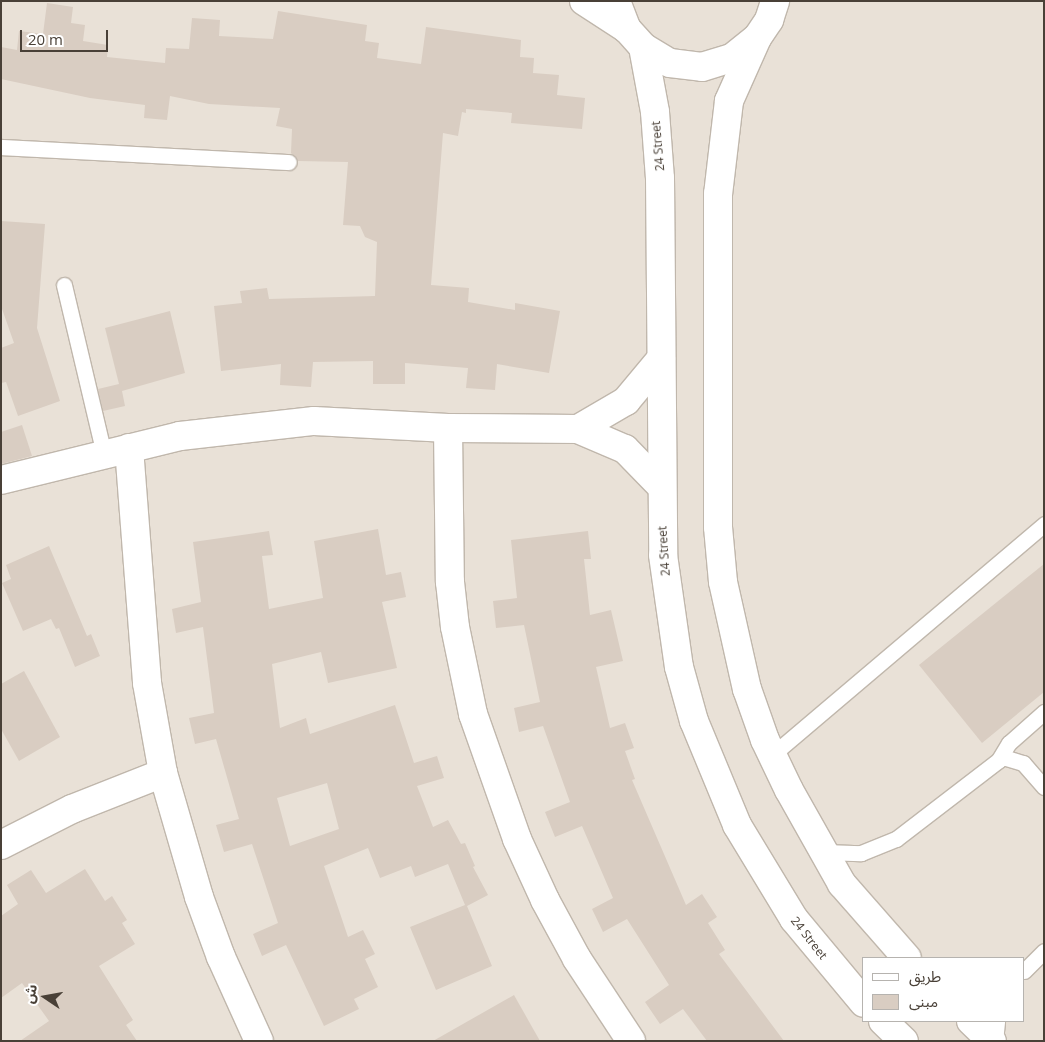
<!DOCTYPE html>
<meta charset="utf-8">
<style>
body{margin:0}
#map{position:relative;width:1045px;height:1042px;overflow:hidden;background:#f5f0e9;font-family:"Open Sans","Noto Sans Arabic",sans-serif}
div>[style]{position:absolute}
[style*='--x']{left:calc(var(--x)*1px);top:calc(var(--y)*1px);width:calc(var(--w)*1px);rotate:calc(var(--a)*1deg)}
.residential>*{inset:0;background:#e9e1d7}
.building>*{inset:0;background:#d9cdc2}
.roads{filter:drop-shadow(1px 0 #c0b7ac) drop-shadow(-1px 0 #c0b7ac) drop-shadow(0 1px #c0b7ac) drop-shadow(0 -1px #c0b7ac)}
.service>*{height:15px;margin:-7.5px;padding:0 7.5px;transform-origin:7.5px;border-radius:7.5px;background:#fff}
.minor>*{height:28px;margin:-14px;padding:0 14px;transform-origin:14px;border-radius:14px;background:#fff}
.tertiary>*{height:28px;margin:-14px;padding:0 14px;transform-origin:14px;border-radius:14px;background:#fff}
span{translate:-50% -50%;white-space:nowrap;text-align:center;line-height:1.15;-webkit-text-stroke:5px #fff;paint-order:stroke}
.street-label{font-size:12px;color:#494037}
.frame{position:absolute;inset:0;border:2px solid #494037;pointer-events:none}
.legend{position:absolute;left:862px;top:957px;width:162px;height:65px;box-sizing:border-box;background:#fff;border:1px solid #b6b3af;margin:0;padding:6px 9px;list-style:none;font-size:15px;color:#494037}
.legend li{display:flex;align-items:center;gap:10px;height:25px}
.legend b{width:25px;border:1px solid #b6b3af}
.north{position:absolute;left:20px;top:972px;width:50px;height:50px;-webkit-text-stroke:4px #fff;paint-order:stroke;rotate:282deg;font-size:14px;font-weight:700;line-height:20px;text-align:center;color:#494037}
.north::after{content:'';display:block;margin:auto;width:18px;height:22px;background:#494037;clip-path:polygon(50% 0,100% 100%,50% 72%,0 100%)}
.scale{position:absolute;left:20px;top:30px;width:88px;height:22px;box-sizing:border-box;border:2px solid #494037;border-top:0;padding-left:6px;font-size:15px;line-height:18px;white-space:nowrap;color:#494037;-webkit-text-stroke:4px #fff;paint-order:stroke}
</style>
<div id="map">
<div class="residential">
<div style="clip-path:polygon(evenodd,1px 1px,1044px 1px,1044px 1041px,1px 1041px,1px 1px,864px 958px,1024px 958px,1024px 1021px,864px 1021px,864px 958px)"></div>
</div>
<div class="building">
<div style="clip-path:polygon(47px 3px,73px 7px,71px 23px,85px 25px,83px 41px,108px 45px,107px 57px,165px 63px,166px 48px,189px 49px,192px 18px,220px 20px,219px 36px,273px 39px,278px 11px,367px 25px,365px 41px,379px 43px,377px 58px,421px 64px,426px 27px,521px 40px,520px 57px,534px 58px,533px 73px,559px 75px,557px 95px,585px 98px,582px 129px,511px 123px,512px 113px,466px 109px,466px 113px,462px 112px,458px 136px,443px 133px,431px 285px,469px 288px,468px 302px,515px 310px,515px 303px,560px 311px,549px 373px,497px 364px,495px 390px,466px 388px,468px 368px,405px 363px,405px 384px,373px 384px,373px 361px,313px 362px,311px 387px,280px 385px,281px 364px,221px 371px,214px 306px,242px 303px,240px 291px,267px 288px,269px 299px,375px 296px,377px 242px,365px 237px,360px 226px,343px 225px,348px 162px,298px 161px,291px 153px,292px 129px,276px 126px,280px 108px,209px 104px,170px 96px,167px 120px,144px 118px,145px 105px,90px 98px,1px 79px,1px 47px,17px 50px,19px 31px,43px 34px)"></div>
<div style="clip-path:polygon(1px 221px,45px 224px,37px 328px,60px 401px,18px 416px,6px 382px,1px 383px,1px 348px,14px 343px,1px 306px)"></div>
<div style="clip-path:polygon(170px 311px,185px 373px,122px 391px,125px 406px,103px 411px,98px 389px,119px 384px,105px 328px)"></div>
<div style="clip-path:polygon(22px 425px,32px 456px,1px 464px,1px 432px)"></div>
<div style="clip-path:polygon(evenodd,378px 529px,386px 575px,401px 572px,406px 597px,382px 602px,397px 668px,328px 683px,321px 652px,272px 664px,280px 728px,306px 718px,310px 734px,395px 705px,414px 763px,437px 756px,444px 778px,417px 786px,433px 827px,448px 820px,461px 844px,465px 843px,475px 866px,473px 867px,488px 895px,467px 906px,492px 966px,436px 990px,410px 927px,465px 905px,448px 864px,415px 877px,411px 866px,380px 878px,368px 848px,324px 866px,348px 937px,363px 930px,375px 954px,365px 959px,378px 987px,354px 999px,359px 1009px,324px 1026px,286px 945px,262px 956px,253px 934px,278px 923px,252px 844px,224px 852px,216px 825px,239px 819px,216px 739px,195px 744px,189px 718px,214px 713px,203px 627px,176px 633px,172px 609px,201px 602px,193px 542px,269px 531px,273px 555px,262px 556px,269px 609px,323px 598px,314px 541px,378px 529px,327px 783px,339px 829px,290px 846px,277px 798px,327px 783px)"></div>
<div style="clip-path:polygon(588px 531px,591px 559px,584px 559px,590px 615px,611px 610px,623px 661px,596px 667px,610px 728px,625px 723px,634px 748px,625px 751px,635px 779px,632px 780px,686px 905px,702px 894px,717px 917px,708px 923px,725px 950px,719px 954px,784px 1041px,707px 1041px,683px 1009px,660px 1024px,645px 1002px,669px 985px,627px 919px,603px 932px,592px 909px,613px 898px,582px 826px,555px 837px,545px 812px,570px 802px,543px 726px,519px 732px,514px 708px,540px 702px,524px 625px,496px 628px,493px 601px,517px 598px,511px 540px)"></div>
<div style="clip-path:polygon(49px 546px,87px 636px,91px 634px,100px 656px,75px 667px,59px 628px,56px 629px,51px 619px,23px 631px,2px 583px,11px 579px,6px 565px)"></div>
<div style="clip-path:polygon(1044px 564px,1044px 692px,982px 743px,919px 665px)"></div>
<div style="clip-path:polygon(24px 671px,60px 737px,19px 761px,1px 729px,1px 684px)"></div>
<div style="clip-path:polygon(85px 869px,105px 901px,112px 896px,127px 920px,122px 923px,135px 944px,99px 966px,133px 1020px,126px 1025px,137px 1041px,20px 1041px,49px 1021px,22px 983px,1px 998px,1px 916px,18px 904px,7px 885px,31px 870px,46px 893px)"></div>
<div style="clip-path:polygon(514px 995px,540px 1041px,433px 1041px)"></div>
</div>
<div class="roads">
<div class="service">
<div style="--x:1;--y:147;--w:288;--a:3"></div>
<div style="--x:64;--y:285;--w:174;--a:76.7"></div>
<div style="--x:772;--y:755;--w:357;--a:-40.3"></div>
<div style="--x:998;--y:761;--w:21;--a:-59"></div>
<div style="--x:1009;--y:743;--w:47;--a:-41.5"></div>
<div style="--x:823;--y:852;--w:38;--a:2"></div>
<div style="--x:861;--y:853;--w:38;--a:-22"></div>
<div style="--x:896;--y:839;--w:135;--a:-37.5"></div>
<div style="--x:1003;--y:757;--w:21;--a:17"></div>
<div style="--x:1023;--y:763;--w:32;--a:49"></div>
<div style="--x:1024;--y:971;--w:28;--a:-45"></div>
<div style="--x:995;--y:1041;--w:20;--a:-84"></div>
</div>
<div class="minor">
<div style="--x:584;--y:1;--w:51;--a:33.1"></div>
<div style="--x:448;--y:428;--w:154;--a:89.3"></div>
<div style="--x:450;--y:582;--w:45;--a:83.7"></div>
<div style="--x:455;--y:627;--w:89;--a:78.3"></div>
<div style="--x:473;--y:714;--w:133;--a:70.6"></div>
<div style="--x:517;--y:839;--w:67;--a:65.3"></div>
<div style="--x:545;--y:900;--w:67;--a:61.5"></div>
<div style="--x:577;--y:959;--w:98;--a:56.6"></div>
<div style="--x:578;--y:429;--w:56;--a:-30.3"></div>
<div style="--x:626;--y:401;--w:55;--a:-50.2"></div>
<div style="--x:129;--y:448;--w:236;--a:85.6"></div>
<div style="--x:147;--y:683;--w:91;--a:79.9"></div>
<div style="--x:163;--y:773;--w:129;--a:73.8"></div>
<div style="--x:199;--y:897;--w:64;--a:69.9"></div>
<div style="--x:221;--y:957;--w:92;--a:65.7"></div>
<div style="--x:1;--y:480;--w:184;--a:-13.8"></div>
<div style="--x:180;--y:436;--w:135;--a:-6.4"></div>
<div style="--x:314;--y:421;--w:134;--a:3"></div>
<div style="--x:448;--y:428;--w:130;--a:0.4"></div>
<div style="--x:578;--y:429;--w:51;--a:23.1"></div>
<div style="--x:625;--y:449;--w:52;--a:45.8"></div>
<div style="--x:1;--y:845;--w:80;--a:-26.9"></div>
<div style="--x:72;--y:809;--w:98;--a:-21.6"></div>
</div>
<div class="tertiary">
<div style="--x:616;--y:1;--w:30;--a:69"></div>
<div style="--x:627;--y:29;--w:24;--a:48"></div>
<div style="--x:643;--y:47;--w:31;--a:31"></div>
<div style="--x:670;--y:63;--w:32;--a:7"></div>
<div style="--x:702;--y:67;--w:31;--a:-17"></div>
<div style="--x:732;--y:58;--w:32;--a:-39"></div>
<div style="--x:757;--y:38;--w:22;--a:-56"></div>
<div style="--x:769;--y:20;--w:20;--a:-72"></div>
<div style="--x:757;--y:38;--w:69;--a:114"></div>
<div style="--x:729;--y:101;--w:94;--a:96.7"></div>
<div style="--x:718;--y:194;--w:333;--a:90"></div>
<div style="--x:718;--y:527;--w:55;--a:84.8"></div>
<div style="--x:723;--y:582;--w:110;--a:77.4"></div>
<div style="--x:747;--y:689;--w:54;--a:70.6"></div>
<div style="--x:765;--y:740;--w:55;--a:64.4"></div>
<div style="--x:789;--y:790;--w:108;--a:60.6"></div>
<div style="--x:842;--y:884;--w:98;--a:48.7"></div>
<div style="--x:643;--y:47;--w:66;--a:79.5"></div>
<div style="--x:655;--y:112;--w:66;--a:85.7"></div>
<div style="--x:660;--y:178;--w:377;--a:89.5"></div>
<div style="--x:663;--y:555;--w:113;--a:81.9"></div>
<div style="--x:679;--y:667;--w:56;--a:74.5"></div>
<div style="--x:694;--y:721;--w:113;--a:67.5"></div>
<div style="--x:737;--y:825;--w:110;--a:58.8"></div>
<div style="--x:794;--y:919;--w:109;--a:50.2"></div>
<div style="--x:883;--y:1021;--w:29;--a:44"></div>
<div style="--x:971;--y:1021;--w:29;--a:44"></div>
</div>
</div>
<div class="street-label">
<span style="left:658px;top:146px;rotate:-95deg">24 Street</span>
<span style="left:664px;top:551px;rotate:-94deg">24 Street</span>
<span style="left:809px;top:938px;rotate:52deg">24 Street</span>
</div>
<div class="frame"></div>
<ul class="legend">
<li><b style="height:6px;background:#fff"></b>طريق</li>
<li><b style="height:14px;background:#d9cdc2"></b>مبنى</li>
</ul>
<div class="north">ش</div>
<div class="scale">20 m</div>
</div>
